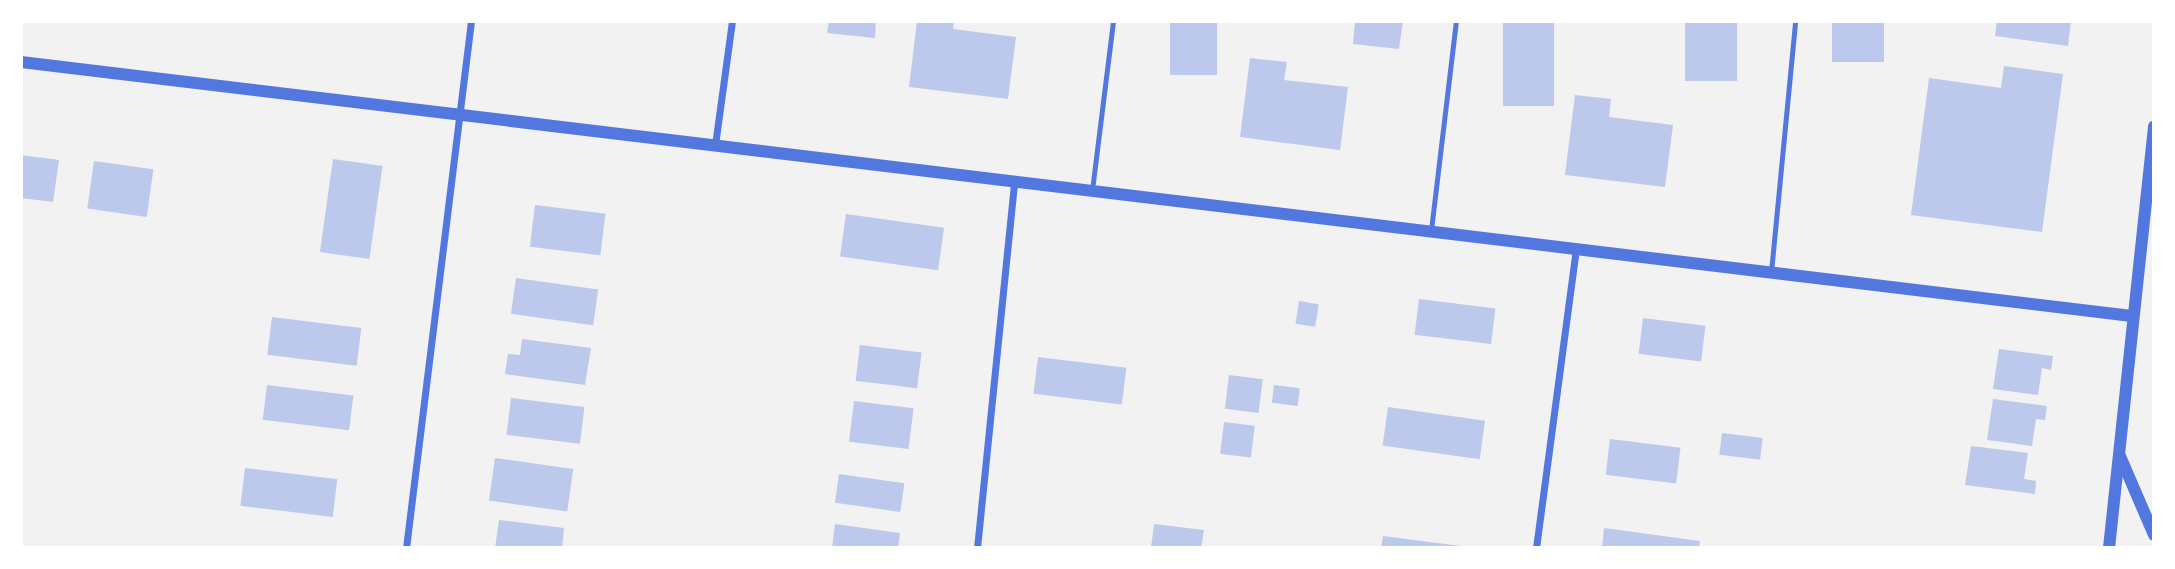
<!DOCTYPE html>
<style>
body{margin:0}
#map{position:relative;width:2175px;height:569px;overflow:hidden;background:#f2f2f2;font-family:Ubuntu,sans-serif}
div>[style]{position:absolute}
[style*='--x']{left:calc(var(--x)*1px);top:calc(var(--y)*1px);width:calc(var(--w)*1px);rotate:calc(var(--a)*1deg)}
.building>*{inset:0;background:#bdc9ec;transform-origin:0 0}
.service>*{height:5px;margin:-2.5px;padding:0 2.5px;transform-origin:2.5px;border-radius:2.5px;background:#5277de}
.minor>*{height:7px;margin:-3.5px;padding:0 3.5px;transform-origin:3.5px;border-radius:3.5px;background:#5277de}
.tertiary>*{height:12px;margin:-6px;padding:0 6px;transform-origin:6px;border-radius:6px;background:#5277de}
span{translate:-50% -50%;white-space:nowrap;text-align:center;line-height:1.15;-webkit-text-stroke:6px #fff;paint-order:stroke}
.frame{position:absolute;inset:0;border:23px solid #fff;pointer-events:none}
</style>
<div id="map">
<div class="building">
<div style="clip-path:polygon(829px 21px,876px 21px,875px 38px,827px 33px)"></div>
<div style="clip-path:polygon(917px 21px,954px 21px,953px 29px,1016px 37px,1008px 99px,909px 87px)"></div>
<div style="left:1170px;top:21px;width:47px;height:54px"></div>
<div style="clip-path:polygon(1355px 21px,1403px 21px,1399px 49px,1353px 44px)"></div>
<div style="left:1503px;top:21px;width:51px;height:85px"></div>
<div style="left:1685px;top:21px;width:52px;height:60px"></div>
<div style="left:1832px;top:21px;width:52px;height:41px"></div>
<div style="clip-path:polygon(1997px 21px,2071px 21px,2068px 46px,1995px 36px)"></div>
<div style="clip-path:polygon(1250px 58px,1287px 62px,1284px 80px,1348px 87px,1340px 150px,1240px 137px)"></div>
<div style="clip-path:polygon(2004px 66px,2063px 74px,2042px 232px,1911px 215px,1929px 78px,2001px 88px)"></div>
<div style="clip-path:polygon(1575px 95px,1611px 99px,1609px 117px,1673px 125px,1665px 187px,1565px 175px)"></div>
<div style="clip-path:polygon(21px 155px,59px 160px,53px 202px,21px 198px)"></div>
<div style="left:333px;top:159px;width:50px;height:94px;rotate:8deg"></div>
<div style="left:94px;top:161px;width:60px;height:48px;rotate:8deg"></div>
<div style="left:535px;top:205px;width:71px;height:42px;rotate:7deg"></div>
<div style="left:846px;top:214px;width:99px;height:43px;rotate:8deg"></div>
<div style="left:516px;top:278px;width:83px;height:36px;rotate:8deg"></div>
<div style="left:1419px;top:299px;width:77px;height:36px;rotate:7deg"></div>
<div style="left:1299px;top:301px;width:20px;height:23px;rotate:9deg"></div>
<div style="left:272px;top:317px;width:90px;height:38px;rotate:7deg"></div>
<div style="left:1643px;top:318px;width:63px;height:36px;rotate:7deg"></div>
<div style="clip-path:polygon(522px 339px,591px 348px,585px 385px,505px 374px,508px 354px,520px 355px)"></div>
<div style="left:860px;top:345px;width:62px;height:36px;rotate:7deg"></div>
<div style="clip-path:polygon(1999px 349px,2053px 356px,2051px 370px,2042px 368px,2038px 395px,1993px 389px)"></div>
<div style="left:1038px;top:357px;width:89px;height:37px;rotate:7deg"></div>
<div style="left:1229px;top:375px;width:34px;height:34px;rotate:7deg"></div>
<div style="left:267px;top:385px;width:87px;height:35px;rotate:7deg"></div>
<div style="left:1274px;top:385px;width:26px;height:18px;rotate:7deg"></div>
<div style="left:511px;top:398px;width:74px;height:37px;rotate:7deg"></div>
<div style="clip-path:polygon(1993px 399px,2047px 406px,2045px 420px,2036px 419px,2032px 446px,1987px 440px)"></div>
<div style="left:854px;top:401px;width:60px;height:41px;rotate:7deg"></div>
<div style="left:1388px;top:407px;width:98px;height:39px;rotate:8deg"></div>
<div style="left:1224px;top:422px;width:31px;height:32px;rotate:7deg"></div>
<div style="left:1722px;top:433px;width:41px;height:22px;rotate:7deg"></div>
<div style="left:1610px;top:439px;width:71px;height:36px;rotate:7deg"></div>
<div style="clip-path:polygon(1971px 446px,2028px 453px,2024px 479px,2036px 481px,2035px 494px,1965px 485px)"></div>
<div style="left:495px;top:458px;width:79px;height:43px;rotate:8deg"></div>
<div style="left:245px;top:468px;width:93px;height:38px;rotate:7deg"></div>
<div style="left:839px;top:474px;width:66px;height:29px;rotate:8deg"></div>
<div style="clip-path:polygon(499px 520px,564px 528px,562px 548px,495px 548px)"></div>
<div style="clip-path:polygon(835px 524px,900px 533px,898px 548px,832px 548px)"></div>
<div style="clip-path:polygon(1154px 524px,1204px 530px,1201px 548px,1151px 548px)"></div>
<div style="clip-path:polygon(1604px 528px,1700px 541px,1699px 548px,1602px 548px)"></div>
<div style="clip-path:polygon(1383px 536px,1461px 546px,1461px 548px,1381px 548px)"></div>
</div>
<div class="service">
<div style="--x:1092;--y:190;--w:170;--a:-82.9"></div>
<div style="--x:1431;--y:230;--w:210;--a:-83.2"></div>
<div style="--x:1771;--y:272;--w:252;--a:-84.5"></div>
</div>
<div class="minor">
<div style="--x:715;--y:145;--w:125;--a:-82.2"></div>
<div style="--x:406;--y:548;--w:531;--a:-82.97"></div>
<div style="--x:977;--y:548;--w:369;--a:-84.2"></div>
<div style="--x:1536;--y:548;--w:303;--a:-82.4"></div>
</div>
<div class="tertiary">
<div style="--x:21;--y:62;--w:2126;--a:6.86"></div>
<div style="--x:2120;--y:456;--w:86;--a:66.7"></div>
<div style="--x:2109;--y:548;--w:424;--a:-83.9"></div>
</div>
<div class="frame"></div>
</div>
